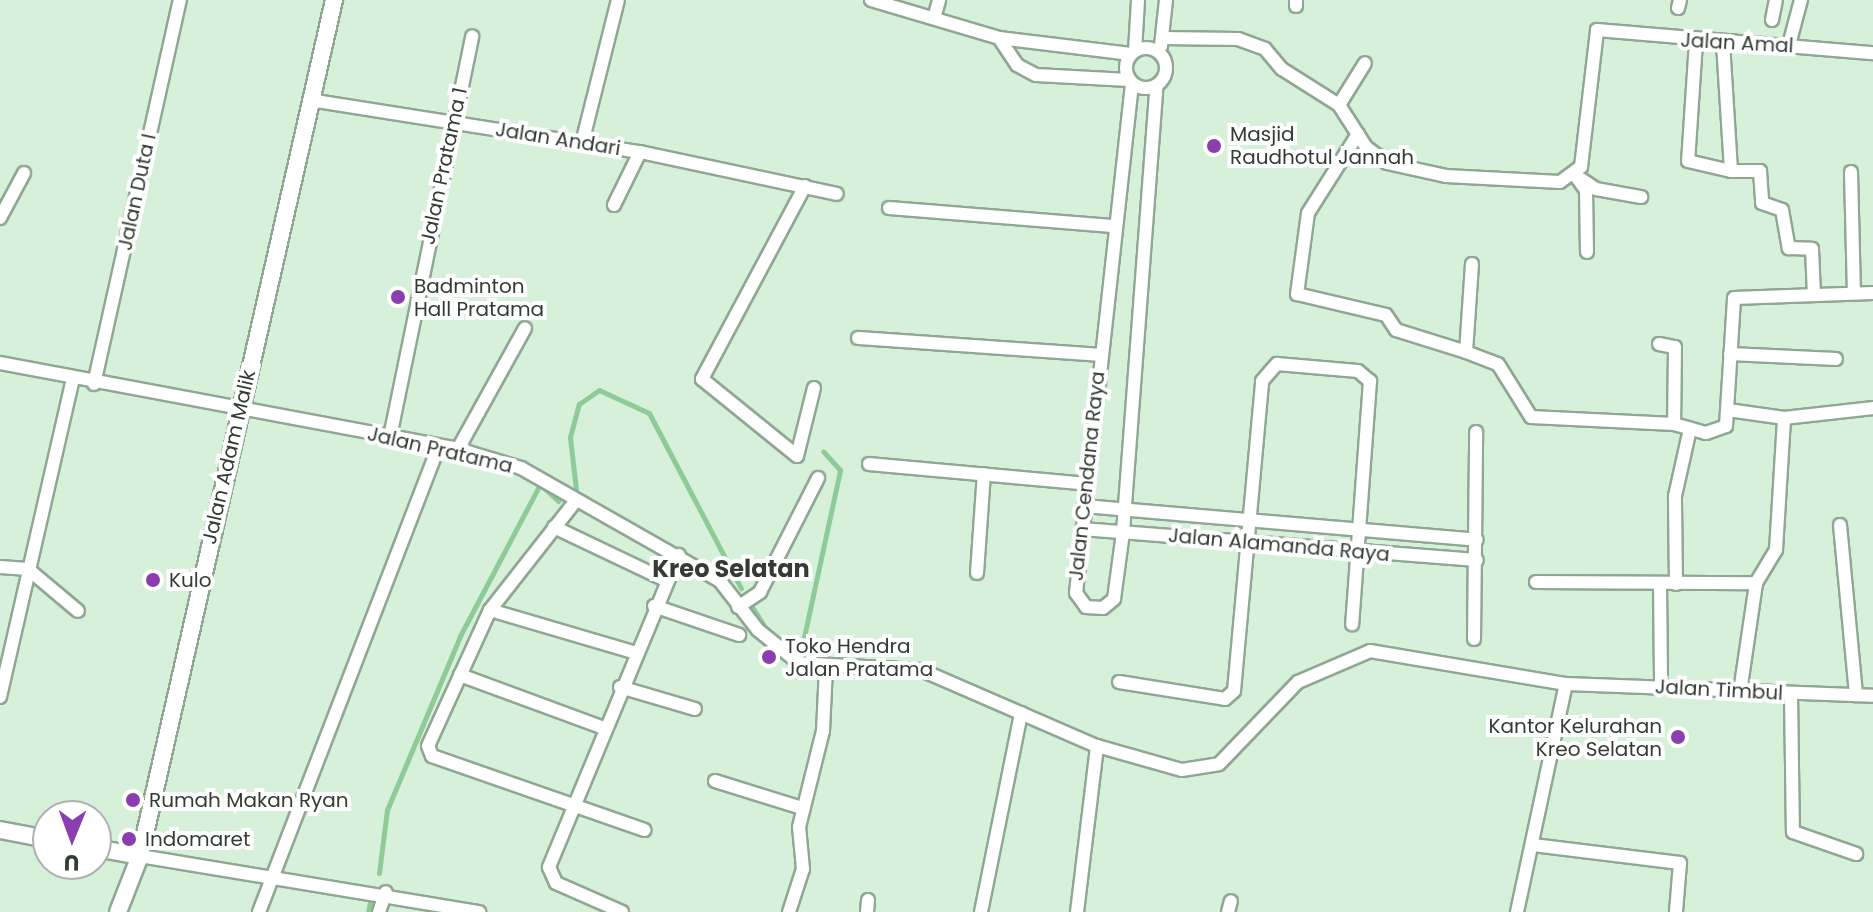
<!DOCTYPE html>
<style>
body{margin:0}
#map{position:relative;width:1873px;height:912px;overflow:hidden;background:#d7f0da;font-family:Poppins,sans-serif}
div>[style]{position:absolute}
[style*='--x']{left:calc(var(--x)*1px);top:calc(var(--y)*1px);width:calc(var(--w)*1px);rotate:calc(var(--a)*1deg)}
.stream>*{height:5px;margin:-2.5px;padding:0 2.5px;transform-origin:2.5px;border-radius:2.5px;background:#8fcb99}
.roads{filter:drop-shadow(2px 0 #8fa793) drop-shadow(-2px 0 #8fa793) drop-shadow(0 2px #8fa793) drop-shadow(0 -2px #8fa793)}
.minor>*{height:12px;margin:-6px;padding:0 6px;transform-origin:6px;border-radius:6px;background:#fff}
.minor>.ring{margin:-6px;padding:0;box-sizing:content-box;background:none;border:12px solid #fff;border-radius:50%}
.tertiary>*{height:16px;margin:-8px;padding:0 8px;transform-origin:8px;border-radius:8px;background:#fff}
.dots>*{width:22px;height:22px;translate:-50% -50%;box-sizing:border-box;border:4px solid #fff;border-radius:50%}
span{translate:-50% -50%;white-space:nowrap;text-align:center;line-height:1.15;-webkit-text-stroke:8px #fff;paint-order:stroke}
.street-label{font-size:20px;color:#323c33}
.poi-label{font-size:20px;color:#323c33}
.left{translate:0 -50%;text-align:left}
.right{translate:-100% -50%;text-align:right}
.quarter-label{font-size:24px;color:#323c33;font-weight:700}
.north{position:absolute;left:32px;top:800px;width:80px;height:80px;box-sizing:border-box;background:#fff;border:2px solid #adb1ad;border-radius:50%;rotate:181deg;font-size:22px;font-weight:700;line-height:32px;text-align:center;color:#323c33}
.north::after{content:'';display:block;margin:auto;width:28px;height:36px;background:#8a3eaf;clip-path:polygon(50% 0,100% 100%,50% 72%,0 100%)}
</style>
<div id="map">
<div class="stream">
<div style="--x:576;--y:490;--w:53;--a:-96.5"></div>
<div style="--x:570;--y:437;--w:34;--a:-75"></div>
<div style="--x:579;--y:404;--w:24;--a:-35"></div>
<div style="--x:599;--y:390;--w:55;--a:24.7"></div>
<div style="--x:649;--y:413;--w:198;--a:62.3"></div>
<div style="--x:751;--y:605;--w:31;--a:58"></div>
<div style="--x:787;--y:648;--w:25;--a:9"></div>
<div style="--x:812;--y:652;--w:17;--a:-118"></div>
<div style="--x:804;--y:637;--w:171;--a:-77.8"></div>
<div style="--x:840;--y:470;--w:25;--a:-132"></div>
<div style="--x:379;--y:873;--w:64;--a:-82.8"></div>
<div style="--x:387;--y:810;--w:189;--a:-67.2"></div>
<div style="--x:460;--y:636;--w:172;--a:-62.2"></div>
<div style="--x:540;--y:484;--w:25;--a:43"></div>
<div style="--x:368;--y:912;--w:15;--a:-79"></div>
</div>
<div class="roads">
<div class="minor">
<div style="--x:871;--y:0;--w:134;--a:16.5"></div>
<div style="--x:999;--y:38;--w:133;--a:6.9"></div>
<div style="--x:1296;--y:6;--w:6;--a:-90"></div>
<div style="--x:1678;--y:8;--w:8;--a:-76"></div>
<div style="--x:934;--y:18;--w:19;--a:-74"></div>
<div style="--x:1772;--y:20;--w:20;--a:-79"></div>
<div style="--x:999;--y:38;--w:32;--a:56"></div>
<div style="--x:1017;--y:65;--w:21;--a:28"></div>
<div style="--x:1036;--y:75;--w:93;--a:3.1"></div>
<div style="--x:1162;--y:38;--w:76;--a:0.8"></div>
<div style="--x:1238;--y:39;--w:29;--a:20"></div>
<div style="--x:1265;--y:49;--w:26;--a:50"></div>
<div style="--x:1282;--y:69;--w:67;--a:32.3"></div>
<div style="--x:1339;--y:105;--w:50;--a:57.3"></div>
<div style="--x:1366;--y:147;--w:26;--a:37"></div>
<div style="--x:1387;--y:163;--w:60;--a:12.4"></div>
<div style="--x:1446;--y:176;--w:114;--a:3"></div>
<div style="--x:1560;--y:182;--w:26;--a:-36"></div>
<div style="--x:1581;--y:167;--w:138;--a:-83.3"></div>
<div style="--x:1597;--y:30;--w:277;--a:4.8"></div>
<div style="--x:1696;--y:42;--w:119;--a:93.8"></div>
<div style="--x:1688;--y:161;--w:44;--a:13.1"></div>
<div style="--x:1723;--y:43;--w:128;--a:86.4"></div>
<div style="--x:1731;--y:171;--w:29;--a:0"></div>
<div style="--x:1760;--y:171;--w:32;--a:86"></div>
<div style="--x:1762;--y:203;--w:21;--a:19"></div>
<div style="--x:1782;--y:210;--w:39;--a:80"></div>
<div style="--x:1789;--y:248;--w:23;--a:2"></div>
<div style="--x:1812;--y:249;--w:45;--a:87.5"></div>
<div style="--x:1789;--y:45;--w:47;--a:-75.1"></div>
<div style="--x:1161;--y:46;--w:46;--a:-83.8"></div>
<div class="ring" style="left:1126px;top:48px;width:28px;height:28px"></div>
<div style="--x:1135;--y:51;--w:51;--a:-86.6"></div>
<div style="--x:1132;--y:84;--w:512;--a:96.28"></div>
<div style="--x:1076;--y:593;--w:17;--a:54"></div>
<div style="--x:1086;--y:607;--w:17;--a:3"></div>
<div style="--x:1103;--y:608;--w:14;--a:-39"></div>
<div style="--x:1114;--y:599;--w:68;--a:-82.3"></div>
<div style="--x:1123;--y:532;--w:448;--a:-85.7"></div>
<div style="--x:310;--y:100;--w:334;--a:9"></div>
<div style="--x:640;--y:152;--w:201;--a:12"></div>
<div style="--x:1339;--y:105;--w:49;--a:-58.2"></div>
<div style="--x:1358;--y:134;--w:93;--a:122.3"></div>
<div style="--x:1308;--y:213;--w:82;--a:97.7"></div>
<div style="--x:1297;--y:294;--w:91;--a:13.3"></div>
<div style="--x:1386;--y:315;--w:18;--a:56"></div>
<div style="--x:1396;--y:330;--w:73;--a:17.4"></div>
<div style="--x:582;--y:143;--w:147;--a:-75.9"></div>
<div style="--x:1851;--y:172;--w:121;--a:88.6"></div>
<div style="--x:1575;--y:175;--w:19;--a:54"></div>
<div style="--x:1586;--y:190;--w:62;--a:89.1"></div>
<div style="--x:1581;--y:179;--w:18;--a:34"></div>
<div style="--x:1596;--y:189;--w:46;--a:10.1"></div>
<div style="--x:805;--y:186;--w:219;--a:118.1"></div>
<div style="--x:702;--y:379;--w:122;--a:39"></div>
<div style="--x:797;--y:456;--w:70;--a:-76"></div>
<div style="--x:614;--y:205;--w:59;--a:-63.9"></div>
<div style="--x:889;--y:208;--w:224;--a:4.6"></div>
<div style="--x:0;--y:218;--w:51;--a:-61.9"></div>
<div style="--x:1472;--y:264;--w:88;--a:93.9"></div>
<div style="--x:1466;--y:352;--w:34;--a:21"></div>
<div style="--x:1498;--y:364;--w:62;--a:58.1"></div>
<div style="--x:1531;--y:417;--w:143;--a:2.8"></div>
<div style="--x:1674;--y:424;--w:33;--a:16"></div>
<div style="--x:1706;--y:433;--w:21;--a:-19"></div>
<div style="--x:1726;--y:426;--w:128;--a:-86.4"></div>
<div style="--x:1734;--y:298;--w:139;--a:-2.1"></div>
<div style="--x:858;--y:338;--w:242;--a:4"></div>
<div style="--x:1659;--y:344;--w:16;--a:11"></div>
<div style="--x:1675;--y:347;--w:77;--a:90.7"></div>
<div style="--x:1730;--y:354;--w:106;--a:2.7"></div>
<div style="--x:0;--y:363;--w:466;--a:10.6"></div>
<div style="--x:458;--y:449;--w:66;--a:16.8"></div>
<div style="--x:521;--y:468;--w:229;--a:29.6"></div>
<div style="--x:720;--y:581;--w:62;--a:52.2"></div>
<div style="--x:758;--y:630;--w:53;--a:38.8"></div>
<div style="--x:799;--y:663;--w:122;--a:3.3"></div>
<div style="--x:921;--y:670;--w:192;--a:23.4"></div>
<div style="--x:1097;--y:746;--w:88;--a:15.8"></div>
<div style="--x:1182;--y:770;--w:37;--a:-9"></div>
<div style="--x:1219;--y:764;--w:114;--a:-46.1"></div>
<div style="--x:1298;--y:682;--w:78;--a:-23.3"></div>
<div style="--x:1370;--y:651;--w:199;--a:9.6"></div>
<div style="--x:1566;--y:684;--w:307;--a:2.2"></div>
<div style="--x:94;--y:384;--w:394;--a:-77.4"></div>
<div style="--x:1728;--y:410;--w:57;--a:8.1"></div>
<div style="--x:1784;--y:418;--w:90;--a:-6.4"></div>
<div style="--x:390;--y:437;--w:409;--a:-78.4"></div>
<div style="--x:458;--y:449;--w:138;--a:-61"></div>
<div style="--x:869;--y:464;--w:219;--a:5.2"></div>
<div style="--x:574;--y:503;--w:136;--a:128.1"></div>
<div style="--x:490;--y:610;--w:149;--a:114.5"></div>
<div style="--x:428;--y:746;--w:11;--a:68"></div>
<div style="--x:432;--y:756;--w:225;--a:19.2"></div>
<div style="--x:1084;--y:506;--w:394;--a:4.9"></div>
<div style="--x:1840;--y:525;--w:171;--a:84.6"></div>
<div style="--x:554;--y:527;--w:123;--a:25.5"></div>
<div style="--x:1082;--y:529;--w:396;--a:4.5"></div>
<div style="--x:0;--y:567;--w:28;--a:4"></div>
<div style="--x:28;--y:569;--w:65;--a:40"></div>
<div style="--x:977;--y:573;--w:99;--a:-86"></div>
<div style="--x:1536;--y:582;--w:220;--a:0.3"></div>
<div style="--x:1756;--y:583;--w:39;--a:-59"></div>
<div style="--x:1776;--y:550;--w:132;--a:-86.5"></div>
<div style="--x:1660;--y:583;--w:104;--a:89.4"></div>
<div style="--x:1676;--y:584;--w:88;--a:-90.7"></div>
<div style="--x:1675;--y:496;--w:69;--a:-77.4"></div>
<div style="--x:654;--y:606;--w:90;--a:18.8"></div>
<div style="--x:738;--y:607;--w:27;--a:-34"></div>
<div style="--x:760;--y:592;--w:128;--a:-63"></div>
<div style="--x:490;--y:610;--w:149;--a:16.4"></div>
<div style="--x:1474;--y:639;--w:207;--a:-89.4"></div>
<div style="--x:460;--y:675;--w:153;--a:20.2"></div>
<div style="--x:1119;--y:682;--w:107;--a:9.1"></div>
<div style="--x:1225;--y:699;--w:12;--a:-42"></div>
<div style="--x:1234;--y:691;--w:311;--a:-84.8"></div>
<div style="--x:1262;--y:381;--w:23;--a:-49"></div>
<div style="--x:1277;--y:364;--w:81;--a:4.9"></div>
<div style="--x:1358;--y:371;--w:16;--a:40"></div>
<div style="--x:1370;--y:381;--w:244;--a:94.2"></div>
<div style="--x:620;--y:687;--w:78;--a:16.3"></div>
<div style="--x:1740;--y:692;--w:110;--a:-81.6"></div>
<div style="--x:1791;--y:694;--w:138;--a:89.2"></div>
<div style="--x:1793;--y:832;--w:67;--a:19.2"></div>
<div style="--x:0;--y:697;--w:326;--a:-77.1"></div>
<div style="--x:715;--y:781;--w:91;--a:17.2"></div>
<div style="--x:1533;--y:845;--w:148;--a:7"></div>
<div style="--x:1680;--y:863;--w:49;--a:94.7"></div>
<div style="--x:140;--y:856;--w:344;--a:9.4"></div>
<div style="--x:259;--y:912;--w:498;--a:-68.9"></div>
<div style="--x:379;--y:912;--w:21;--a:-71"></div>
<div style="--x:622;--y:912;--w:72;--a:-156.3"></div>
<div style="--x:556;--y:883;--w:17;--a:-114"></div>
<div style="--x:549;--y:867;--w:338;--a:-67.4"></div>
<div style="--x:789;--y:912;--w:45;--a:-72"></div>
<div style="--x:803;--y:869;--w:42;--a:-95.4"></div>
<div style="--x:799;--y:827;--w:99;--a:-76"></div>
<div style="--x:823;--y:731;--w:64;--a:-87.3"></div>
<div style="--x:867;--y:912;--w:12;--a:-85"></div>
<div style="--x:981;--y:912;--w:203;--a:-78.6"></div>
<div style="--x:1077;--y:912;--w:167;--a:-83.1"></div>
<div style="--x:1228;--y:912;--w:11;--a:-75"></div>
<div style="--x:1517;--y:912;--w:233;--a:-77.9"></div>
</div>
<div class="tertiary">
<div style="--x:0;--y:830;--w:49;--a:10.6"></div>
<div style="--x:96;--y:848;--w:45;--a:10.3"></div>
<div style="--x:118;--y:912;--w:60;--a:-68.6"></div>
<div style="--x:140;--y:856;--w:878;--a:-77.23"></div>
</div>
</div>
<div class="dots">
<div style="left:1214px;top:146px;background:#8a3eaf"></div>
<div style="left:398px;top:297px;background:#8a3eaf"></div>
<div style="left:153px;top:580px;background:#8a3eaf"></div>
<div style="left:769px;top:657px;background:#8a3eaf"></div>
<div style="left:1678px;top:737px;background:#8a3eaf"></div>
<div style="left:133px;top:800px;background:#8a3eaf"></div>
<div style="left:129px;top:839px;background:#8a3eaf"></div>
</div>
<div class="street-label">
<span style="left:1737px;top:43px;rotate:3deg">Jalan Amal</span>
<span style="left:558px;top:139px;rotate:9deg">Jalan Andari</span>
<span style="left:444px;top:166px;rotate:-78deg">Jalan Pratama 1</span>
<span style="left:137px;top:192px;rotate:-78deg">Jalan Duta I</span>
<span style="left:440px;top:450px;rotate:13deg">Jalan Pratama</span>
<span style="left:229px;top:457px;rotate:-77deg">Jalan Adam Malik</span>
<span style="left:1087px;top:476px;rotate:-84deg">Jalan Cendana Raya</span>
<span style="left:1279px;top:545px;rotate:5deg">Jalan Alamanda Raya</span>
<span style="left:1719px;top:690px;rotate:3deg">Jalan Timbul</span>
</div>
<div class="poi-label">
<span class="left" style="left:1230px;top:146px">Masjid<br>Raudhotul Jannah</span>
<span class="left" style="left:414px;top:298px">Badminton<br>Hall Pratama</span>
<span class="left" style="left:169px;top:580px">Kulo</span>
<span class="left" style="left:785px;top:658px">Toko Hendra<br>Jalan Pratama</span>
<span class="right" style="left:1662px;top:738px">Kantor Kelurahan<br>Kreo Selatan</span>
<span class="left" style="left:149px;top:800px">Rumah Makan Ryan</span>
<span class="left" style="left:145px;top:839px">Indomaret</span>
</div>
<div class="quarter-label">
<span style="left:731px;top:569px">Kreo Selatan</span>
</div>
<div class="north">U</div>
</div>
